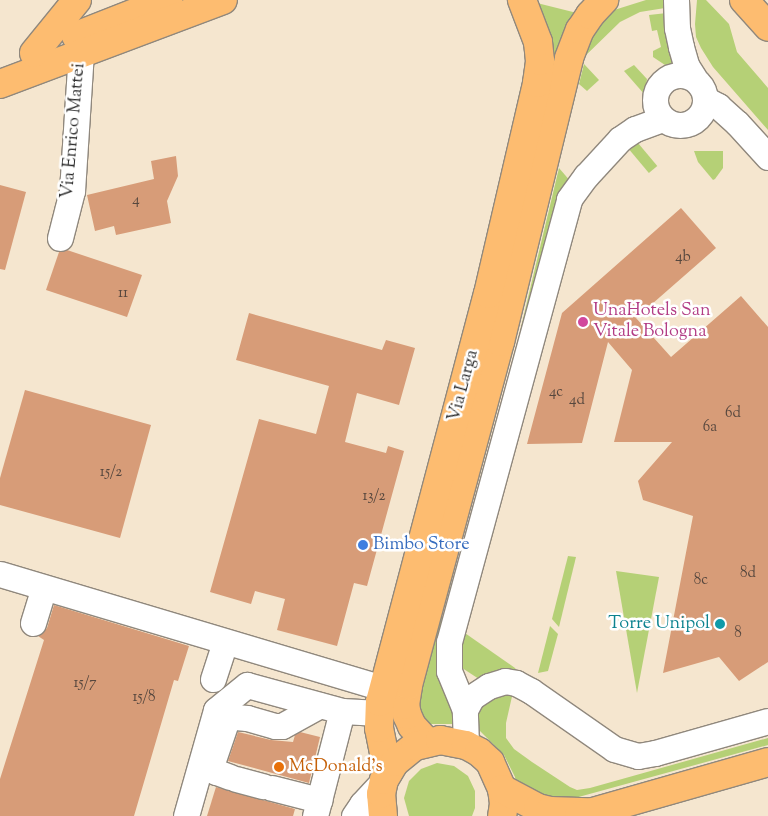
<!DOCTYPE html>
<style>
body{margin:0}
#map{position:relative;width:768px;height:816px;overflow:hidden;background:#f5e6cf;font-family:"Sorts Mill Goudy",serif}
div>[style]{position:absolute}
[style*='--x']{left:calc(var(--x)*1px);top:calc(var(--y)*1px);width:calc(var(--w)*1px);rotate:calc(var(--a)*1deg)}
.green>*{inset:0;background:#b5d076;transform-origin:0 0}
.building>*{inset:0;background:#d79c78}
.roads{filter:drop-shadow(1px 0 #90887d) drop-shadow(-1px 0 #90887d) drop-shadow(0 1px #90887d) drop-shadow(0 -1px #90887d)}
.minor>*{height:25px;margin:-12.5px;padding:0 12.5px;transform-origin:12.5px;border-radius:12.5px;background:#fff}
.minor>.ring{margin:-12.5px;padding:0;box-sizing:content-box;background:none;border:25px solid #fff;border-radius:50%}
.major>*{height:28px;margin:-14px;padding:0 14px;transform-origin:14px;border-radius:14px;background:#fdbc70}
.highway>*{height:28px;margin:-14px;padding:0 14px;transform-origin:14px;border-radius:14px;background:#fdbc70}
.dots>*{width:14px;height:14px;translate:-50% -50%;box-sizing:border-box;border:2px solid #fff;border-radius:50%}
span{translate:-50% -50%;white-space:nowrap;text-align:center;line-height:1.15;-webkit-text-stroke:5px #fff;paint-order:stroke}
.number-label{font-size:15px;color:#56473e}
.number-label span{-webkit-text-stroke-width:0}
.street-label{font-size:18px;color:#2b2b2b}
.hotel-label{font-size:18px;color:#b23c85}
.left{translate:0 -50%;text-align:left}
.shop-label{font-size:18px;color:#366cbe}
.culture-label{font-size:18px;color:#0d838f}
.right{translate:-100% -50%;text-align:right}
.food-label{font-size:18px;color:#c56008}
</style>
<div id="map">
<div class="green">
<div style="clip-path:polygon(646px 0,672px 0,665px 8px,640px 12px,620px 22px,581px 60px,581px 46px,611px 11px)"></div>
<div style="clip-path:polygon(697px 0,706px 0,729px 24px,737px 52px,768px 88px,768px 130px,713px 67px,701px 48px,696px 37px,695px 24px)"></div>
<div style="clip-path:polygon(537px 3px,577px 13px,556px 73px)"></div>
<div style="clip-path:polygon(667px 13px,674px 63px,665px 65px,653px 57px,653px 51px,661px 47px,657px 30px,652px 31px,649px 15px)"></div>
<div style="clip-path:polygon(584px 64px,599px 80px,587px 91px,579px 84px)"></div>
<div style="clip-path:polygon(634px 65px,647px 79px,645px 95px,624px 71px)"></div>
<div style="left:638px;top:143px;width:30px;height:11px;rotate:50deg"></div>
<div style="clip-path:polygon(694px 151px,723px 151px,723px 168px,715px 179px,713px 180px,698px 162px)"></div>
<div style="clip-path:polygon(559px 168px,571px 182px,510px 373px)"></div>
<div style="clip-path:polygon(568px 556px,576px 557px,559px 627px,552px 619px)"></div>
<div style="clip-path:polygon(616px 571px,659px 577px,637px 693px)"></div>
<div style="clip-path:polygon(441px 614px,443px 618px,456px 724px,427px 724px,414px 708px)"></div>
<div style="clip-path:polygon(550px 626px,558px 634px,548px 671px,538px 673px)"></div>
<div style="clip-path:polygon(462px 631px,515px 668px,517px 671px,479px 679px,456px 664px)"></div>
<div style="clip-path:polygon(513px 692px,506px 723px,506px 738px,514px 749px,532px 762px,570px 787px,577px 790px,590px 788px,768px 738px,768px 745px,564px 801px,553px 802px,516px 784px,515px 777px,504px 755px,478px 729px,477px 717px,479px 710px,491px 694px)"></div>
<div style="clip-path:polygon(437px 763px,454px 766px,468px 776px,475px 791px,475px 808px,472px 816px,409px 816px,404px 798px,409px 781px,421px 769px)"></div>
</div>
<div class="building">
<div style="clip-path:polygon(176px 156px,178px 176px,167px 201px,171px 223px,116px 235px,114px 226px,95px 231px,87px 195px,154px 179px,151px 161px)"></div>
<div style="clip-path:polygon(0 185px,26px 192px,5px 270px,0 269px)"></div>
<div style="clip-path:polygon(681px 208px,716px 248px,636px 318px,671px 357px,741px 296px,768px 327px,768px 662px,739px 681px,719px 657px,663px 673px,693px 516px,643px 500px,638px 481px,672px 442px,614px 442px,632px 370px,608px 342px,582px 443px,527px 444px,562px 313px)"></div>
<div style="clip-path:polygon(67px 250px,142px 275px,127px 317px,46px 290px,59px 252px)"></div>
<div style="clip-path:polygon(249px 313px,382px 350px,386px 340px,415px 348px,399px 405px,357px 393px,345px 442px,386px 453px,388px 446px,404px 451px,367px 586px,354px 583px,337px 646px,277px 630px,285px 599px,255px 591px,251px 604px,210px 592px,259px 419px,316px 434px,329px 386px,236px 360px)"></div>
<div style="clip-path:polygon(25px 390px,151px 425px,120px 538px,0 505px,0 478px)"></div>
<div style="clip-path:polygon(54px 605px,189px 646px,178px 681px,174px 680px,134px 816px,0 816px,0 779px,44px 640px,38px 636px,47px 628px)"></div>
<div style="clip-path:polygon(238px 732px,271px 740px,293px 742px,295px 735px,300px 732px,320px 737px,309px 783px,228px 761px)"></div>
<div style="clip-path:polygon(216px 787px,295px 809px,293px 816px,207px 816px)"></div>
</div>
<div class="roads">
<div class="minor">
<div style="--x:676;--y:0;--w:28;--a:88"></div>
<div style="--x:677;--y:28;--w:19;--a:78"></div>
<div style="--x:681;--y:47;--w:19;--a:74"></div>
<div style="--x:686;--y:65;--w:15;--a:58"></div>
<div class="ring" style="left:655px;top:75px;width:25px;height:25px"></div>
<div style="--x:705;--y:99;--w:15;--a:28"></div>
<div style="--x:718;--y:106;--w:25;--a:42"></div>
<div style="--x:737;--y:123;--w:46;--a:47.6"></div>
<div style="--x:60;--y:238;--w:49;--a:-75.7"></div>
<div style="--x:72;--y:191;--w:138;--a:-86.3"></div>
<div style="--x:0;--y:574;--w:400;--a:16.6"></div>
<div style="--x:33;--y:623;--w:37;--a:-73"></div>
<div style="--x:213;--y:679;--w:39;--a:-72"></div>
<div style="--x:465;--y:710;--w:42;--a:-112.3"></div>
<div style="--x:449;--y:671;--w:29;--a:-90"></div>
<div style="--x:449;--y:642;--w:459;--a:-74.8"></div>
<div style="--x:569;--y:199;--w:29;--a:-54"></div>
<div style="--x:586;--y:176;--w:50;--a:-47.4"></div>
<div style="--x:620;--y:139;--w:18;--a:-34"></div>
<div style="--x:635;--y:129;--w:29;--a:-20"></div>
<div style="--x:466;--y:745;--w:35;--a:-92"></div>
<div style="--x:465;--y:710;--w:15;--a:-62"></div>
<div style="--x:472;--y:697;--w:20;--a:-33"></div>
<div style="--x:489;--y:686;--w:17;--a:-17"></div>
<div style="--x:505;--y:681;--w:11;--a:10"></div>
<div style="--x:516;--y:683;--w:17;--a:28"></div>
<div style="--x:531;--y:691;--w:101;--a:34.9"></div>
<div style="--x:614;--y:749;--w:25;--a:16"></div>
<div style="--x:638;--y:756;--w:17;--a:-10"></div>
<div style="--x:655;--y:753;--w:117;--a:-15.8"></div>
<div style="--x:230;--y:777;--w:15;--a:-160"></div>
<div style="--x:216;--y:772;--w:10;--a:-114"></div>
<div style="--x:212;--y:763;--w:46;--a:-71.2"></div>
<div style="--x:227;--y:719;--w:8;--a:-14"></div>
<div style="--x:235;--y:717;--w:12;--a:5"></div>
<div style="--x:247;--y:718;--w:29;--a:16"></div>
<div style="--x:275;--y:726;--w:7;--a:0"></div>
<div style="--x:282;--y:726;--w:43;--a:-28.9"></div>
<div style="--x:236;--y:779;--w:28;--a:15"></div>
<div style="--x:272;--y:788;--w:49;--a:14.3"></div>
<div style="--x:186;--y:816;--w:110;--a:-74.2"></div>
<div style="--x:216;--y:710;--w:40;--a:-39"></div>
<div style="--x:247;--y:685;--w:98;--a:15.3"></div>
<div style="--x:342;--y:711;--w:37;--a:3"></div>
<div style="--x:315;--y:816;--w:108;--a:-75.6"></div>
<div style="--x:354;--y:816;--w:14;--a:-56"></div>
<div style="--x:362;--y:804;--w:33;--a:-47"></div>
</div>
<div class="major">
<div style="--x:76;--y:36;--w:99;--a:-21.4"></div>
<div style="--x:0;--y:84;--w:238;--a:-20.6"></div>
<div style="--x:427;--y:742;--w:22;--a:-133"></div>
<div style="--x:412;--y:726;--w:12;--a:-114"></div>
<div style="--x:407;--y:715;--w:10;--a:-101"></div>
<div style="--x:405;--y:705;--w:20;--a:-81"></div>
<div style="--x:408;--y:685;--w:355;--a:-75"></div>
<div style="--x:500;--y:342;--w:292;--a:-76.3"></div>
<div style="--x:569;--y:58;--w:30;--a:-69"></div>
<div style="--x:580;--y:30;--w:18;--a:-56"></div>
<div style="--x:590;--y:15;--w:21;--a:-47"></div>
<div style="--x:388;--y:773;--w:46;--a:-101.3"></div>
<div style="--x:379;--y:728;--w:26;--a:-88"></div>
<div style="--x:380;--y:702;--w:422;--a:-75.2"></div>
<div style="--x:488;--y:294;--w:217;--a:-76.9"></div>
<div style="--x:537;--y:83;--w:22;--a:-82"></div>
<div style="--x:540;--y:61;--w:19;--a:-96"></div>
<div style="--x:538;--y:42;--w:45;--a:-110.9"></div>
<div style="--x:383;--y:816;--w:22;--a:-95"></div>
<div style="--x:381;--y:794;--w:14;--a:-78"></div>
<div style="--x:384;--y:780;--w:21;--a:-59"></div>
<div style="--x:395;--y:762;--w:26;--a:-39"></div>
<div style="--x:415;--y:746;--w:26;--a:-13"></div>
<div style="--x:440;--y:740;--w:26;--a:11"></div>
<div style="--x:466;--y:745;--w:15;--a:28"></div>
<div style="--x:479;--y:752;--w:15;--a:42"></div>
<div style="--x:490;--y:762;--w:30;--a:66"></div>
<div style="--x:502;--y:789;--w:15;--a:82"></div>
<div style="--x:504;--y:804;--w:12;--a:99"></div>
</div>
<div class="highway">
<div style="--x:744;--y:0;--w:36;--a:48"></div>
<div style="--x:34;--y:53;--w:68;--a:-50.9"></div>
<div style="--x:502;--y:789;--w:41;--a:27.8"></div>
<div style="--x:538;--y:808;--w:12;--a:14"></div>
<div style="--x:550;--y:811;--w:38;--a:2"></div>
<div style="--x:579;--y:816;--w:197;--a:-15.9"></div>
</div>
</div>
<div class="dots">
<div style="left:583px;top:322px;background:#d1479c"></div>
<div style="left:363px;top:545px;background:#3f7fe0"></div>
<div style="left:720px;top:624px;background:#0f9aa8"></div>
<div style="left:279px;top:767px;background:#e8710a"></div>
</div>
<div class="number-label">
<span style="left:136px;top:201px">4</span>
<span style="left:683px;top:258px">4b</span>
<span style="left:123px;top:294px">11</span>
<span style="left:556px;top:393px">4c</span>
<span style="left:577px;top:401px">4d</span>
<span style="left:733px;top:414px">6d</span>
<span style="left:710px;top:428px">6a</span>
<span style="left:111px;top:473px">15/2</span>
<span style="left:374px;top:497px">13/2</span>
<span style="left:748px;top:574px">8d</span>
<span style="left:701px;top:581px">8c</span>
<span style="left:738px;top:634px">8</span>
<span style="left:85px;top:684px">15/7</span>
<span style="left:144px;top:698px">15/8</span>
</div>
<div class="street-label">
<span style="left:74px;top:131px;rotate:-85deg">Via Enrico Mattei</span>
<span style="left:464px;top:386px;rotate:-75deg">Via Larga</span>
</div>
<div class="hotel-label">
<span class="left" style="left:593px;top:322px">UnaHotels San<br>Vitale Bologna</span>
</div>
<div class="shop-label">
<span class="left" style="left:373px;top:545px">Bimbo Store</span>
</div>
<div class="culture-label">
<span class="right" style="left:710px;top:624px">Torre Unipol</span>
</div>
<div class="food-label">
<span class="left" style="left:289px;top:767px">McDonald's</span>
</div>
</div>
